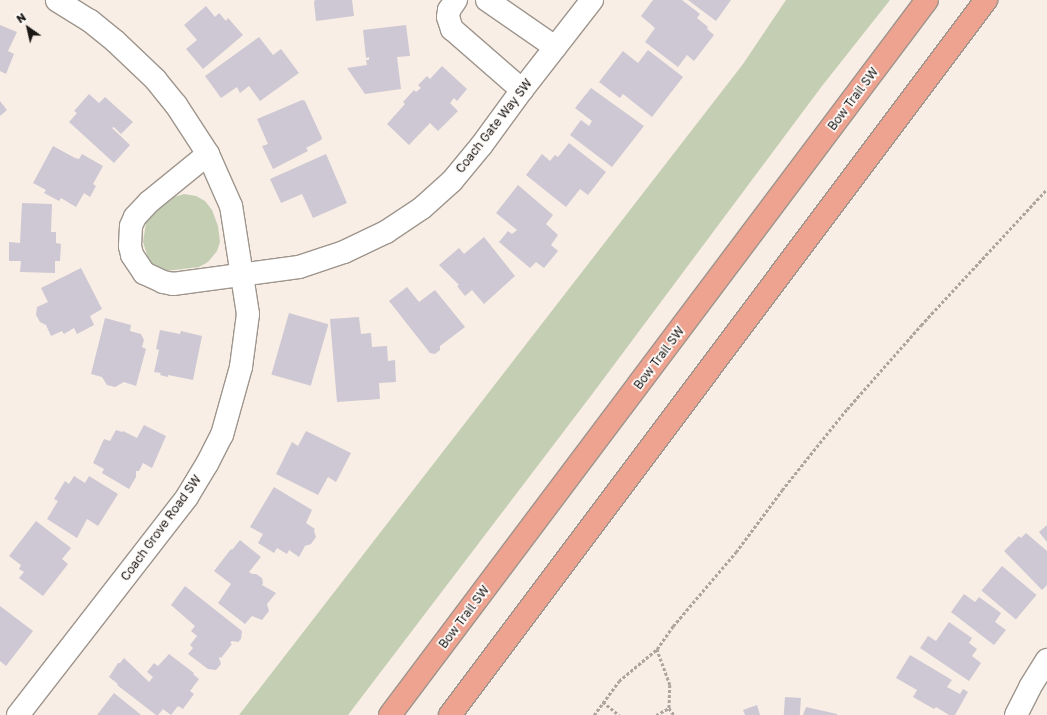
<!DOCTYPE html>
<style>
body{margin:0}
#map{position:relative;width:1047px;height:715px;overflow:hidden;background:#f8eee5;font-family:"Golos Text",sans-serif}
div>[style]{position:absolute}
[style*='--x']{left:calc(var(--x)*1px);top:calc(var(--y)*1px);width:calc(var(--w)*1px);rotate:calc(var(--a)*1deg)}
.green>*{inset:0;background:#c4ceb3}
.building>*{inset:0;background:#cdc8d3;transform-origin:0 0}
.path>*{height:2.5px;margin-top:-1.25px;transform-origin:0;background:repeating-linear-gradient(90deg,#aca49d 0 3px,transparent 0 5px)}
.roads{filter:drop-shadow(1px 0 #9e958d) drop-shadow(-1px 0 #9e958d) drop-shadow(0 1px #9e958d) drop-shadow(0 -1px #9e958d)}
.minor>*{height:22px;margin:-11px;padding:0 11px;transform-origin:11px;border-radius:11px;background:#fff}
.major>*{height:22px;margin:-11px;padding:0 11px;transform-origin:11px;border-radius:11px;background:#eda390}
span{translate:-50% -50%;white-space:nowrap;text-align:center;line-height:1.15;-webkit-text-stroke:3.5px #fffdfb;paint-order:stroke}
.street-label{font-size:12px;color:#1b1714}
.north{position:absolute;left:8px;top:8px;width:40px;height:40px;-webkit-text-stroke:3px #fffdfb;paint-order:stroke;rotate:326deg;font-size:11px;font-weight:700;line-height:16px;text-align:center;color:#1b1714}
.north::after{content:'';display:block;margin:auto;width:14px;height:18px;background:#1b1714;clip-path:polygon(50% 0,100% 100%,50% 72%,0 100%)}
</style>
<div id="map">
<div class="green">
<div style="clip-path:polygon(786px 0,890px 0,822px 86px,593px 393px,348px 715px,239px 715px,743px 64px)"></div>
<div style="clip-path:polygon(184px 194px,196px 196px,205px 201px,212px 210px,218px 226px,220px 242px,217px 251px,208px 262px,199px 267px,166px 271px,152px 266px,149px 261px,143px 242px,146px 223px,151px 215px,174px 197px)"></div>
</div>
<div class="building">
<div style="clip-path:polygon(315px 0,352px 0,354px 16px,316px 21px,314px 2px)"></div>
<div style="clip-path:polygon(653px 0,682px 0,700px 14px,697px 18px,708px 27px,707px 29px,714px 35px,694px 61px,687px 55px,678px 67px,645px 42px,655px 28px,641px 16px)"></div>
<div style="clip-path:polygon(688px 0,731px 0,716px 21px)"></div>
<div style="clip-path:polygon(206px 6px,215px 17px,219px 13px,226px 21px,228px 18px,243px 35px,203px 69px,186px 49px,197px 40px,184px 25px)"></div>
<div style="clip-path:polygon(0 25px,17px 32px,8px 51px,14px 54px,6px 74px,0 71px)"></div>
<div style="clip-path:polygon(406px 25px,410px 56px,397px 57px,401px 89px,365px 94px,347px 68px,367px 65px,366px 60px,369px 60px,369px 57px,366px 58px,363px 30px)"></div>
<div style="clip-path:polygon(259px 37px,273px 55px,281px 49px,299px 73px,260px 101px,249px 86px,240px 93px,237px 87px,221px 98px,205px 76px)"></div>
<div style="clip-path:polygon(648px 50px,683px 77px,652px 117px,623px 94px,620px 98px,599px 82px,623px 51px,638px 63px)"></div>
<div style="clip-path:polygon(442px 66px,467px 89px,457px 101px,454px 98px,450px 103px,458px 111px,438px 131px,430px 123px,409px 145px,387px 124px,405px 104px,403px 102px,414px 90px,416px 92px,421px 88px,418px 85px,427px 76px,430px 79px)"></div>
<div style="clip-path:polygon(591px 88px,644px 126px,612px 167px,570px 135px,581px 120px,589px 126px,592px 121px,575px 108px)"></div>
<div style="clip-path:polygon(89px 94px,99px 103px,105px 97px,133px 122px,121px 134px,114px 127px,112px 128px,130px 145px,114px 163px,69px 122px,77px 113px,74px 111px)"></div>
<div style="clip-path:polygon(302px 100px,305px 101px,322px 138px,321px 140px,306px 148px,308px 151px,273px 169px,262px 146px,268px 144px,257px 119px)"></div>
<div style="clip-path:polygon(0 101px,7px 110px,0 116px)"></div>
<div style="clip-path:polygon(569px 143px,606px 172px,588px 195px,580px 189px,566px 207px,526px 175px,542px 154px,550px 161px,555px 155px,558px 157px)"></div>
<div style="clip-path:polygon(53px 146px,75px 158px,79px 159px,82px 154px,103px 166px,93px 184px,96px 186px,90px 197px,84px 193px,76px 207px,61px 198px,59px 201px,44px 193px,46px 190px,33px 183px)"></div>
<div style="clip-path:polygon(326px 154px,347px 203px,313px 218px,302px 194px,281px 203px,270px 179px)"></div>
<div style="clip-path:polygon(518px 185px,553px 215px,546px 224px,558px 235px,551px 245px,558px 251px,544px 268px,536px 262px,530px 268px,499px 242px,508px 231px,512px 234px,517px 230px,496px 213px)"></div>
<div style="clip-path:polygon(22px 203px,52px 204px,51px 232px,56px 232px,56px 243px,61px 244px,60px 261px,55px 261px,55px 273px,20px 272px,21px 261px,9px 261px,9px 242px,20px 243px)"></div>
<div style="clip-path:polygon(484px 237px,515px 276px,484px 304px,472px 290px,465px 296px,457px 286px,459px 285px,439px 265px,459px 248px,464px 254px)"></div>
<div style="clip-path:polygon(81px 268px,102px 309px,90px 316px,94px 325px,77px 334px,74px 328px,64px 334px,62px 331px,51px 336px,46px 325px,40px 322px,36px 315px,37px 307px,48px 302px,41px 288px)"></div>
<div style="clip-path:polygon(407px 287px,419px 302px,435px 290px,465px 327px,440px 346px,440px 350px,435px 354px,430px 353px,389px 301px)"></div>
<div style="left:289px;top:313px;width:41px;height:64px;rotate:16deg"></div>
<div style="clip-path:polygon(359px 317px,361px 334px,371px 333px,372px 347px,387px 346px,388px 361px,395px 360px,396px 382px,379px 383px,380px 399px,337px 402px,330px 319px)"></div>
<div style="clip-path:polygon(105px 318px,131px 325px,130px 331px,141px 334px,144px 340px,142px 347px,146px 349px,136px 386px,124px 382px,115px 387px,107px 385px,102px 377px,91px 374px)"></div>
<div style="clip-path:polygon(160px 330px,180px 334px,181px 331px,202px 336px,193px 380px,168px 375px,168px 377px,160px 375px,161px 373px,154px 372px,159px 350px,156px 349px)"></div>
<div style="clip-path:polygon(144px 425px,166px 436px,152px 468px,143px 463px,139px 471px,136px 471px,136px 477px,129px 489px,102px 473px,104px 469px,93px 463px,104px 439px,110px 441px,116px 430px,122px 432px,123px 431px,137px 438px)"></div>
<div style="clip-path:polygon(306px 431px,351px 453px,336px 482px,328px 477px,318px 495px,276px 474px,292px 442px,298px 446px)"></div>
<div style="clip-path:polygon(74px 476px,85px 483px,89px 476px,118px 494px,98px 526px,87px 519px,77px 538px,47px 519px,58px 501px,54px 499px,65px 481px,69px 484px)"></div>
<div style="clip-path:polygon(274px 487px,312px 510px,306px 523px,315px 529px,314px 531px,316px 537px,311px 544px,305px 546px,299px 557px,289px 550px,287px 554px,277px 548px,274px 553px,258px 543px,263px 534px,250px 527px)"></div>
<div style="clip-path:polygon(36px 521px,71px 548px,62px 559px,68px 564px,43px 596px,19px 578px,24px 572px,19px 569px,21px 565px,9px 556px)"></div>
<div style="clip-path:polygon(1047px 525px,1047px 542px,1039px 532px)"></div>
<div style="clip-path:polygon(1026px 533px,1047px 551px,1047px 585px,1042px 590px,1004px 551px,1019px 536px,1021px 538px)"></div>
<div style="clip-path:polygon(240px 540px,261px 557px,249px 572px,252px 574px,256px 574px,262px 578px,263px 583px,262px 585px,276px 593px,267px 604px,269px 611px,262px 620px,252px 616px,245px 624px,218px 603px,231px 584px,214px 571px,231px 549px,232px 550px)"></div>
<div style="left:1002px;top:566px;width:45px;height:32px;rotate:40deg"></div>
<div style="clip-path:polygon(185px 586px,242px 631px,241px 639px,238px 642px,232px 641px,230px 643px,232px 644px,221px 658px,220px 657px,219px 658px,221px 664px,216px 670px,208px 669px,188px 654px,193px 648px,190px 645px,197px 636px,191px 631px,195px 626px,171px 605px)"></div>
<div style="clip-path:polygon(964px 594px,975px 602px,979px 597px,1001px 613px,995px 622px,1006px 630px,994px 645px,951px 612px)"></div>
<div style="clip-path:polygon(0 606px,33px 631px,6px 666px,0 661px)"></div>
<div style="clip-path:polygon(949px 622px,972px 638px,969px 643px,977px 649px,972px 656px,981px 663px,969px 681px,920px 648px,928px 636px,936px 641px)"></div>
<div style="clip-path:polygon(169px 654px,194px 673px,193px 674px,199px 679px,190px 691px,194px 694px,183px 709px,178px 706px,171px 715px,163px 709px,158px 715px,156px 715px,117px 685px,118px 684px,109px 677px,118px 663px,120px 663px,124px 658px,149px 682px,153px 677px,147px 672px,154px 663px,158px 666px)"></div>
<div style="clip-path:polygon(910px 655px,952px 680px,947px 687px,960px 694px,963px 689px,968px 692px,955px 715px,949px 715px,936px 707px,934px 709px,913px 697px,917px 690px,896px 678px)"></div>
<div style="clip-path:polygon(114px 693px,135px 710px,141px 715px,97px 715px)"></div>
<div style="left:785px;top:697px;width:16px;height:18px;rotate:4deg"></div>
<div style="clip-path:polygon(757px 705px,760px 715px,745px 715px,743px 710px)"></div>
<div style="clip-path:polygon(806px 707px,837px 714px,837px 715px,803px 715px)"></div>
</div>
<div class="path">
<div style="--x:657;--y:649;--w:38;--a:70"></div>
<div style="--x:670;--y:685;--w:23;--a:92"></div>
<div style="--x:669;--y:708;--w:9;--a:54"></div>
<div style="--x:603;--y:702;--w:21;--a:39"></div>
<div style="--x:594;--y:715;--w:42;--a:-53.7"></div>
<div style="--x:619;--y:681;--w:50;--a:-40.1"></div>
<div style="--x:657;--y:649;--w:28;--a:-55"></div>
<div style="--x:673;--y:626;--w:97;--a:-49.6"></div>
<div style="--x:736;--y:552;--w:77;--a:-53.4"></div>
<div style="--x:782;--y:490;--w:104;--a:-51.3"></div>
<div style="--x:847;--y:409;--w:112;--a:-48.6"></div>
<div style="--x:921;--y:325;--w:185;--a:-47.2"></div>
<div style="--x:656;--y:715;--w:15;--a:-28"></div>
</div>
<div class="roads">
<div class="minor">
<div style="--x:456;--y:0;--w:12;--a:125"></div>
<div style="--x:449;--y:10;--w:7;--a:98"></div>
<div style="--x:448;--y:17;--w:13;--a:72"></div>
<div style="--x:452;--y:29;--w:93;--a:41.1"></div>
<div style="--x:487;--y:0;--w:83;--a:34.7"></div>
<div style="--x:208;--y:154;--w:76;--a:140.9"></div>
<div style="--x:149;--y:202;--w:21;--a:133"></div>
<div style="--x:135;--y:217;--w:10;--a:114"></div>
<div style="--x:131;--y:226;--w:20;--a:93"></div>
<div style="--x:130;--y:246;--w:9;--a:77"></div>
<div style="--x:132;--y:255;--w:22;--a:56"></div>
<div style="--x:144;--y:273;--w:21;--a:25"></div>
<div style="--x:163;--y:282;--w:10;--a:11"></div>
<div style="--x:173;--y:284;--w:127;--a:-7.7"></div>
<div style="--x:299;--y:267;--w:47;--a:-18.4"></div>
<div style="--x:344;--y:252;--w:47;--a:-25.5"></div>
<div style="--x:386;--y:232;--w:43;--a:-33.7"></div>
<div style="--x:422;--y:208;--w:40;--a:-42"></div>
<div style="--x:452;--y:181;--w:45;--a:-50.4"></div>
<div style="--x:481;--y:146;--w:69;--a:-53.8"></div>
<div style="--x:522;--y:90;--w:114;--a:-52.1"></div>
<div style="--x:18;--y:715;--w:276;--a:-52.2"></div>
<div style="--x:187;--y:497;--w:39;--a:-59"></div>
<div style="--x:207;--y:464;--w:33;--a:-63"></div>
<div style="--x:222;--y:435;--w:71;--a:-74.4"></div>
<div style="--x:241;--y:367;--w:53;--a:-82.5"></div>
<div style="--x:248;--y:314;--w:109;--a:-98.9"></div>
<div style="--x:231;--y:206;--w:57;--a:-113.9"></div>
<div style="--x:208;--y:154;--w:59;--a:-123.1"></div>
<div style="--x:176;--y:105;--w:32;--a:-129"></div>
<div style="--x:156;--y:80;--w:57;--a:-136.4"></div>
<div style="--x:115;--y:41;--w:32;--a:-141"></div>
<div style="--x:90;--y:21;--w:39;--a:-148"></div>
<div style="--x:1016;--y:715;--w:31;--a:-63"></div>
<div style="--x:1030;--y:687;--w:32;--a:-58"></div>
</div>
<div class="major">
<div style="--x:390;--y:715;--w:894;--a:-53.09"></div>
<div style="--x:450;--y:715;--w:894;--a:-53.14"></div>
</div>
</div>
<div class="street-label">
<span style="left:853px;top:99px;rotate:-53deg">Bow Trail SW</span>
<span style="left:494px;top:126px;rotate:-52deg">Coach Gate Way SW</span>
<span style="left:659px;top:358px;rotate:-53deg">Bow Trail SW</span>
<span style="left:161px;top:528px;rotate:-54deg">Coach Grove Road SW</span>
<span style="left:464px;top:617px;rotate:-53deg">Bow Trail SW</span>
</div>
<div class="north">N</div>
</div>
